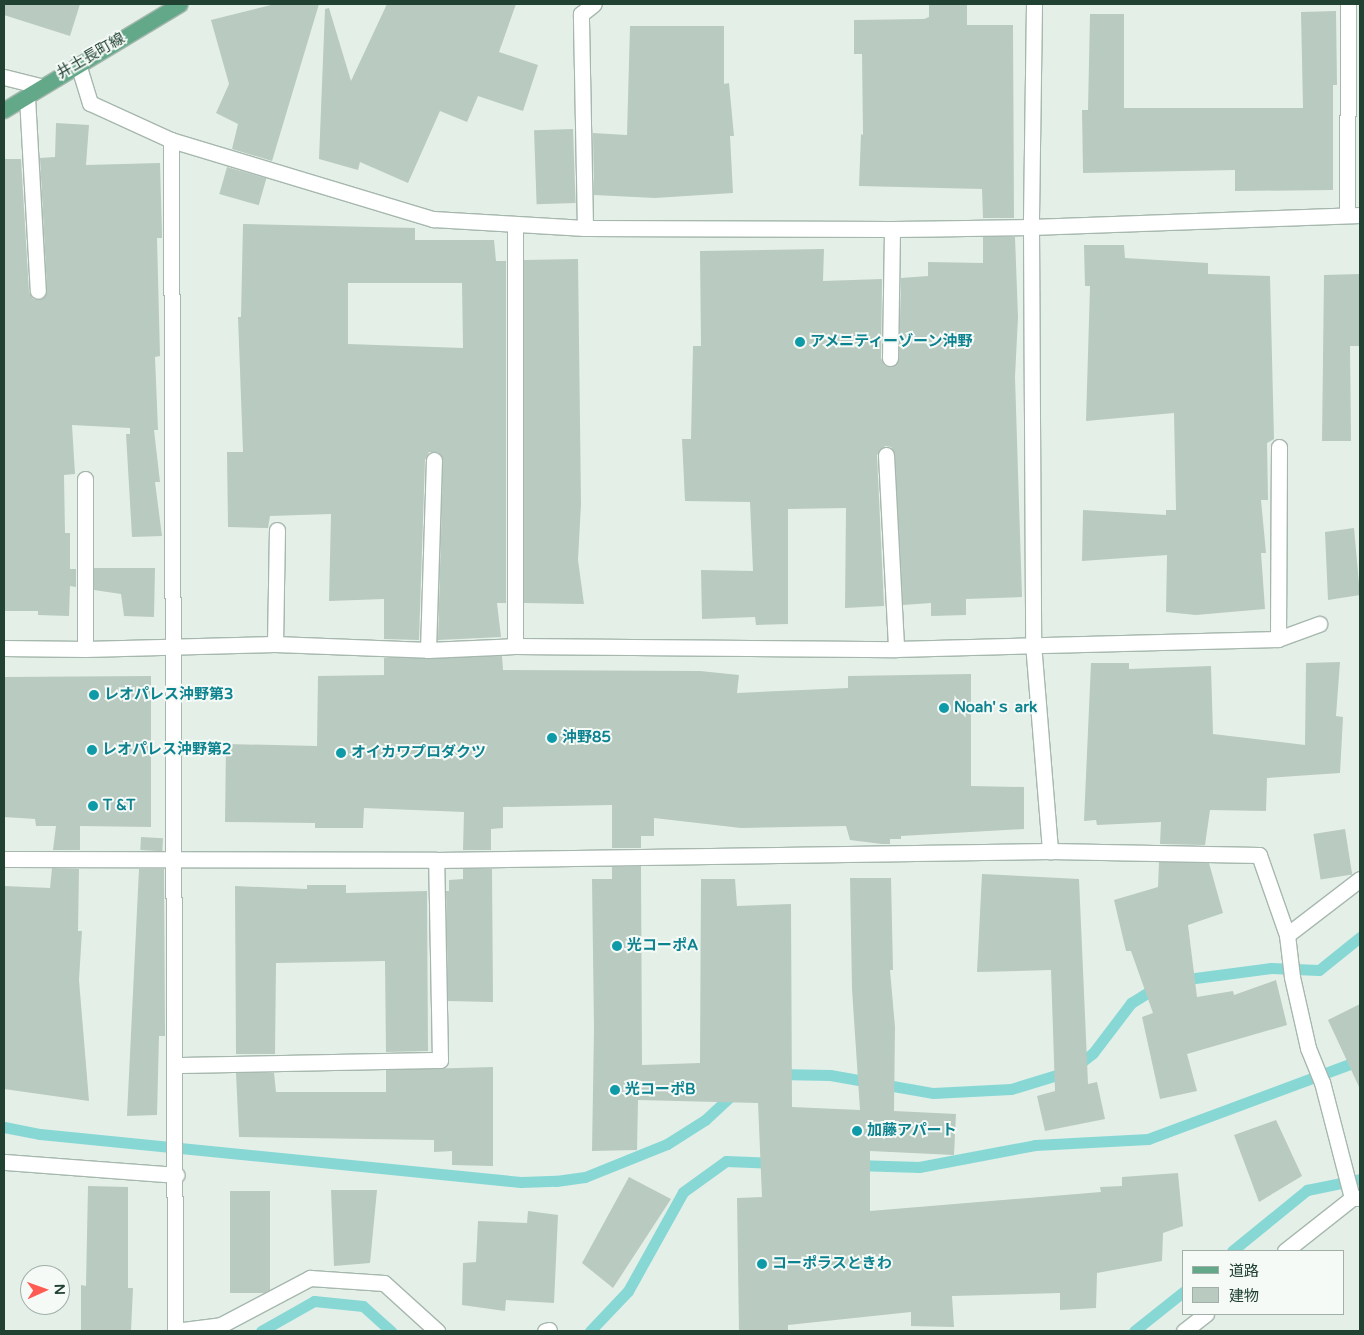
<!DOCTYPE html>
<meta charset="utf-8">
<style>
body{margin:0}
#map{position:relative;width:1364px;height:1335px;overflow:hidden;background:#e4efe8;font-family:"Varela Round","Noto Sans JP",sans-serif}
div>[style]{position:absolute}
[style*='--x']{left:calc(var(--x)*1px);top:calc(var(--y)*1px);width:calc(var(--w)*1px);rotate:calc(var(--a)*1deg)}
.stream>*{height:11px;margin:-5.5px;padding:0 5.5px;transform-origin:5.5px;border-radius:5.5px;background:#87d8d5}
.building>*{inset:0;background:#b9cac0;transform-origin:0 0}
.roads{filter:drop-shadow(1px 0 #a6b8ae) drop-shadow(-1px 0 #a6b8ae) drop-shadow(0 1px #a6b8ae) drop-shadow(0 -1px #a6b8ae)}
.minor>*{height:15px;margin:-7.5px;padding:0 7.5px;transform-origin:7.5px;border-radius:7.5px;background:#fff}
.major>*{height:15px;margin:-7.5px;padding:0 7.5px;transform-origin:7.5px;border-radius:7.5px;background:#64a88a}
.dots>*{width:14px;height:14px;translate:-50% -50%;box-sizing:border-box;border:2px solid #f5faf7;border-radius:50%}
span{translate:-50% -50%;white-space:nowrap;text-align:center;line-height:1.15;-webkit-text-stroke:4px #f5faf7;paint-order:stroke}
.street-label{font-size:15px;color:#214233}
.culture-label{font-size:15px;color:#0d838f;font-weight:700}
.left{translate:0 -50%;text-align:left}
.frame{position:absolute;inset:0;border:5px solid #214233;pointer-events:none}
.legend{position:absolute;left:1182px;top:1250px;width:162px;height:65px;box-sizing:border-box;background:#f5faf7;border:1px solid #a0b0a9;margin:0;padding:6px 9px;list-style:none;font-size:15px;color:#214233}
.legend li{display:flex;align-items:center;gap:10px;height:25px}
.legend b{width:25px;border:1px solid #a0b0a9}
.north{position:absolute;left:20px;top:1265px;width:50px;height:50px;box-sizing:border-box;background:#f5faf7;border:1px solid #a0b0a9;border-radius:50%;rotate:88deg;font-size:14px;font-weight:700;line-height:20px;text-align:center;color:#214233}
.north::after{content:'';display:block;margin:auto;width:18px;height:22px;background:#fe5c52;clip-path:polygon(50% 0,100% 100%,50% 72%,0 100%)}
</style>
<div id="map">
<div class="stream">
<div style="--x:1180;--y:980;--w:92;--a:-7.5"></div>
<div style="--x:1271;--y:968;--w:48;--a:2.4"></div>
<div style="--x:1319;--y:970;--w:53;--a:-38.8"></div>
<div style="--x:777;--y:1074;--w:53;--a:1.1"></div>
<div style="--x:830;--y:1075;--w:105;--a:9.9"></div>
<div style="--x:933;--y:1093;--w:78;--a:-2.9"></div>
<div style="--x:1011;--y:1089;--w:62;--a:-17"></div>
<div style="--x:1070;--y:1071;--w:29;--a:-38"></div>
<div style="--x:1093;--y:1053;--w:63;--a:-52.8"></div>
<div style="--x:1131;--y:1003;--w:34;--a:-32"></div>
<div style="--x:4;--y:1127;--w:37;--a:11"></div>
<div style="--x:40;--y:1134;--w:483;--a:5.7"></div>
<div style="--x:521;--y:1182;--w:35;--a:-2"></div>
<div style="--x:556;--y:1181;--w:29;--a:-8"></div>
<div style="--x:585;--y:1177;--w:88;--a:-21.9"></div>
<div style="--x:667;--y:1144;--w:45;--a:-32.3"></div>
<div style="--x:705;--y:1120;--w:40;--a:-43"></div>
<div style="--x:856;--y:1165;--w:63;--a:1.8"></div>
<div style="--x:919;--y:1167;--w:118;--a:-10.7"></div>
<div style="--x:1035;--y:1145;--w:113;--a:-3"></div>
<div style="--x:1148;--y:1139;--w:226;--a:-20.4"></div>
<div style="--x:1232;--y:1251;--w:97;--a:-39.1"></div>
<div style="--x:1307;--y:1190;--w:54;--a:-11.7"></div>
<div style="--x:261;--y:1331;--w:61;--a:-29.5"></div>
<div style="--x:314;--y:1301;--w:49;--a:5.8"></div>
<div style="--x:363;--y:1306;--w:38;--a:42"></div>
<div style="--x:590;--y:1331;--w:55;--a:-46.5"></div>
<div style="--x:628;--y:1291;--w:113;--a:-60.9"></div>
<div style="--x:683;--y:1192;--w:53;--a:-35.8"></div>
<div style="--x:726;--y:1161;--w:49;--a:2.3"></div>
<div style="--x:1134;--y:1331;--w:63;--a:-38.5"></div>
</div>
<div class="building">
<div style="clip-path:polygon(4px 4px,80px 4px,70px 36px,4px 15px)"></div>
<div style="clip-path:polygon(275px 4px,319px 4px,272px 161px,232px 149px,238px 124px,216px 113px,229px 84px,211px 20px)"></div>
<div style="clip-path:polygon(387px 4px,516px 4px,499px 52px,538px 65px,523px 111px,478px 96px,467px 122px,440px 111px,408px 183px,360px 162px,358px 170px,319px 159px,325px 9px,329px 8px,351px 81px)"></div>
<div style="clip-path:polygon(929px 4px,967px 4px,967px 25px,1013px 25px,1014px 218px,983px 218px,982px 189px,859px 186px,861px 134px,863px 135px,862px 54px,854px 54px,854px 20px,924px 19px,929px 17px)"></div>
<div style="clip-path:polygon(1336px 11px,1337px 85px,1333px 85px,1333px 190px,1235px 191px,1235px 170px,1083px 173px,1082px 110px,1088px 110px,1090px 14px,1124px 14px,1124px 108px,1303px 108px,1301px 12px)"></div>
<div style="clip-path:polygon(630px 26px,724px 26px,724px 84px,729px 83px,734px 136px,730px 136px,733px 193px,655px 198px,594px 195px,593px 133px,627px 135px)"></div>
<div style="clip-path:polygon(56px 123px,89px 125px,86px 165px,160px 163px,162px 235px,162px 238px,157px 238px,160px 356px,155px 357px,158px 430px,154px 430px,160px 482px,155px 482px,162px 536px,132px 537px,126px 434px,130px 434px,130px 428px,72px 425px,75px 474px,64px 475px,65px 533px,70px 533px,70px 569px,76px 569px,76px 587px,70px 586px,69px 616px,38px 615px,38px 611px,4px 611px,4px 159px,21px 159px,29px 292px,33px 299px,39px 300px,47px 290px,40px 158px,55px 157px)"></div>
<div style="left:573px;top:129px;width:74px;height:39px;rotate:88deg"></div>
<div style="left:227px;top:167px;width:41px;height:28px;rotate:16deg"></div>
<div style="clip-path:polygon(evenodd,243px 224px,415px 228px,415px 240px,494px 240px,496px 261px,506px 261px,506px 603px,497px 603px,501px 637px,438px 640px,443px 460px,438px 452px,429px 452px,425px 460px,419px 640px,384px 639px,384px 599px,329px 601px,331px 514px,270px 516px,268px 528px,228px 527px,227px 452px,243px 452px,238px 317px,241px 317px,243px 224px,348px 283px,462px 283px,463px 348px,348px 344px,348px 283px)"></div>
<div style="clip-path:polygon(983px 237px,1015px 237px,1018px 317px,1015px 377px,1022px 597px,966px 599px,966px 615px,931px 616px,931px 603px,903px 605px,895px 455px,891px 447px,885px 446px,877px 455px,884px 606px,845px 608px,846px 508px,788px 509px,788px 624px,756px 625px,755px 617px,702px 619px,701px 570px,753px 571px,750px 502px,685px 501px,682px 439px,691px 439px,693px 346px,701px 346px,700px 251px,824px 249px,823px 281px,882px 279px,881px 358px,885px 366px,890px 367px,899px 358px,901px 278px,928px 276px,928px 262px,983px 263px)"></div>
<div style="clip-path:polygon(1084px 245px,1124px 245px,1125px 258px,1208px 263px,1208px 274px,1270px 276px,1274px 439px,1267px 443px,1268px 500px,1261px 500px,1266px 553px,1261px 553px,1265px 609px,1196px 615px,1166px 612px,1167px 555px,1082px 561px,1083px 510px,1166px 515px,1166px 510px,1176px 510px,1174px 413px,1086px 421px,1090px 286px,1085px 286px)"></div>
<div style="clip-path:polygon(578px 259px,581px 504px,578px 560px,584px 604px,524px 603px,524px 260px)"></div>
<div style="clip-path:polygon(1360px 274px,1360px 346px,1350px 346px,1351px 441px,1322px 441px,1324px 275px)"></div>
<div style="clip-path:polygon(1354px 528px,1360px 595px,1328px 600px,1325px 532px)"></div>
<div style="clip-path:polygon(94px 568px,155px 568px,154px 617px,124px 616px,121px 594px,94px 590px)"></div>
<div style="clip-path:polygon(502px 656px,503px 670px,700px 671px,739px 675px,737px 693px,848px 688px,848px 676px,971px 674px,971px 786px,1024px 787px,1024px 829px,901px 836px,901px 839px,890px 839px,890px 844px,882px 844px,850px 840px,846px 826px,741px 828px,654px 818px,654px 836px,641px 836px,641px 848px,612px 848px,612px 805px,503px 807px,503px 828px,491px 829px,491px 850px,463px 850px,464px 812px,364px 808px,363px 828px,315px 828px,315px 823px,225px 822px,226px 744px,317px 746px,318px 676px,384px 675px,384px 658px)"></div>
<div style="clip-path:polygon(1340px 662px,1336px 716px,1343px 717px,1340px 773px,1267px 778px,1266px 811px,1210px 810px,1205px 845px,1160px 844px,1161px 822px,1097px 825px,1096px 820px,1084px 821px,1091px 663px,1129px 663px,1129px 669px,1211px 666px,1213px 734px,1305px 745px,1306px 663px)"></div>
<div style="clip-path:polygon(151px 676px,151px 827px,80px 826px,80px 850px,53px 850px,56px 826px,36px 826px,35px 819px,4px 817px,4px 677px)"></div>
<div style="left:1345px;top:829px;width:46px;height:32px;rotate:81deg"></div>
<div style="left:141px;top:837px;width:22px;height:13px;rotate:3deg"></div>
<div style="clip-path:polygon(1159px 862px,1209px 863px,1223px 913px,1188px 925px,1197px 997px,1233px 991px,1234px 995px,1276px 980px,1287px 1025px,1187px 1054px,1197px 1091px,1160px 1099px,1142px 1017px,1153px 1013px,1131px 951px,1126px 951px,1114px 900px,1158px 887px)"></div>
<div style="clip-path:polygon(641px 866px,642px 1065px,700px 1063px,701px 879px,735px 879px,737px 906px,791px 904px,792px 1107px,860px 1110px,852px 989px,850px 878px,891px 878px,893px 970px,890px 970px,895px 1027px,894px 1111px,956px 1114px,954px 1155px,870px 1151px,870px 1211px,1101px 1192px,1100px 1187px,1122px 1186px,1122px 1177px,1178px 1173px,1183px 1226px,1163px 1233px,1162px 1261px,1097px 1273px,1096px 1308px,1060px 1310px,1060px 1293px,952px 1296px,954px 1327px,911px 1326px,911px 1312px,788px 1325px,788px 1331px,739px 1331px,737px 1198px,762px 1197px,758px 1103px,638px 1100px,637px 1150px,592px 1151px,594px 1028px,592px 879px,612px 879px,612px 867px)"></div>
<div style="clip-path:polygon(52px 868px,79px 869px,78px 931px,82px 931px,79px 980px,89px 1101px,4px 1089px,4px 886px,50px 888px)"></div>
<div style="clip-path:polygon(139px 869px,164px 869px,165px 1036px,159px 1036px,157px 1115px,127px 1116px)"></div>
<div style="clip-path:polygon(463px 869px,492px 869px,493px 1002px,448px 1001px,446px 891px,449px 891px,449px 880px,463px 879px)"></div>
<div style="clip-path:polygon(982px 874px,1079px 879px,1088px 1084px,1097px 1082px,1105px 1119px,1045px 1131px,1037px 1096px,1055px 1091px,1051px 970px,977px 972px)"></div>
<div style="clip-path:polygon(307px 885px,346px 885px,346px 893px,427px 891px,428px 1051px,386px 1052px,385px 961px,276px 963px,275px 1054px,236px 1054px,235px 886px,307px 889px)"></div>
<div style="clip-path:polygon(1360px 1004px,1360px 1089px,1328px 1020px)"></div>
<div style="clip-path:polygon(493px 1067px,493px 1166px,452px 1165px,452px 1151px,434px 1152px,434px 1140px,239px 1137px,236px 1073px,274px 1073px,276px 1092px,386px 1092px,386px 1070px)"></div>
<div style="clip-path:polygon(1276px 1120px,1302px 1176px,1259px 1202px,1234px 1135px)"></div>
<div style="clip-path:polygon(629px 1177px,671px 1199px,613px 1288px,582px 1263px)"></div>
<div style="clip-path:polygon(88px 1186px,128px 1187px,128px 1288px,133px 1288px,131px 1331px,81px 1331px,81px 1285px,86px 1286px)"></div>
<div style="clip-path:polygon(331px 1190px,377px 1190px,370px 1263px,334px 1266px)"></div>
<div style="left:230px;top:1191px;width:40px;height:102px"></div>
<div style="clip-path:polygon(528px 1211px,558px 1215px,554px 1303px,506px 1300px,505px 1311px,462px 1305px,463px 1263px,476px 1262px,478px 1221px,527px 1223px)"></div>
</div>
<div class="roads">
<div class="minor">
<div style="--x:1034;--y:4;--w:223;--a:90.8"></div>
<div style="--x:1031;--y:227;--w:416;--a:89.7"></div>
<div style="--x:1033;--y:643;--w:209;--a:85.3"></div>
<div style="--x:78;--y:64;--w:41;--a:72.9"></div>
<div style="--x:90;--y:103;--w:89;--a:24.6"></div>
<div style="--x:171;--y:140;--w:274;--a:16.8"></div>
<div style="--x:433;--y:219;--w:152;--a:3.4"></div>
<div style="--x:585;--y:228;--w:307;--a:0.2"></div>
<div style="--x:892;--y:229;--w:139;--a:-0.8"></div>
<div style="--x:1031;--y:227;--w:329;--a:-2.1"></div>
<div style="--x:4;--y:77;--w:37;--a:14"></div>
<div style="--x:27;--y:97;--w:194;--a:86.8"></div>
<div style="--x:171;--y:140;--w:1191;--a:89.81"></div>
<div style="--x:1347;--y:215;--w:211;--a:-89.7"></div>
<div style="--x:515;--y:226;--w:420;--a:90"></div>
<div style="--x:585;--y:228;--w:214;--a:-91.1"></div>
<div style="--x:581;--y:14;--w:16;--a:-38"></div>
<div style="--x:890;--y:358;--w:129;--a:-89.1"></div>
<div style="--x:886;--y:455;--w:194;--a:87"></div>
<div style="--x:85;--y:479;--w:170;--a:90"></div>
<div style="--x:1278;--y:639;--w:192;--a:-89.7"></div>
<div style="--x:275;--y:644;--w:114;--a:-89"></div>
<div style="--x:4;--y:648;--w:81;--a:0.7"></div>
<div style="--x:85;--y:649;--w:190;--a:-1.5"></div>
<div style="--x:275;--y:644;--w:153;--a:2.2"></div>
<div style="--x:428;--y:650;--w:87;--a:-2.6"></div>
<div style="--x:515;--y:646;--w:381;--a:0.5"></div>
<div style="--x:896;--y:649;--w:382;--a:-1.5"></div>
<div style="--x:1278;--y:639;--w:44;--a:-20.1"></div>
<div style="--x:428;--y:650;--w:190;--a:-88.2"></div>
<div style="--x:4;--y:859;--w:432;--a:0.1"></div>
<div style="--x:436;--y:860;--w:614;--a:-0.84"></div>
<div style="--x:1050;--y:851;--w:209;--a:1.1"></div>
<div style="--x:1259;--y:855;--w:85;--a:70.7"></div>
<div style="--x:1287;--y:935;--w:42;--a:83.2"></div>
<div style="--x:1292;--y:977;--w:73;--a:77.3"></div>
<div style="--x:1308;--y:1048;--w:37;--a:68"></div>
<div style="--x:1322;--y:1082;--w:120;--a:75.5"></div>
<div style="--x:1287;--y:935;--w:92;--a:-37.5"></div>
<div style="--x:176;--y:1065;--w:264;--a:-1.1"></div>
<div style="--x:440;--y:1060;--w:200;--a:-91.1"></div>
<div style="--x:4;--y:1162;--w:173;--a:4.3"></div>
<div style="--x:1285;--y:1251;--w:85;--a:-38.3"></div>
<div style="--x:1352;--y:1198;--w:8;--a:0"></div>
<div style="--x:175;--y:1331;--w:46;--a:-7.4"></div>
<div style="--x:221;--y:1325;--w:101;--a:-27.8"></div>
<div style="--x:310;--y:1278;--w:74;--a:3.9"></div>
<div style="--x:384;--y:1283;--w:72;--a:42.2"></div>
<div style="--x:545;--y:1331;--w:4;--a:-14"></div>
<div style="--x:1184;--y:1331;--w:28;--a:-38"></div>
</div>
<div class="major">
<div style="--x:4;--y:110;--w:205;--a:-31.1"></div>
</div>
</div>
<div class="dots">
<div style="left:800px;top:342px;background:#0f9aa8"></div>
<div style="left:94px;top:695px;background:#0f9aa8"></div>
<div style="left:944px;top:708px;background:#0f9aa8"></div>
<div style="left:552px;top:738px;background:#0f9aa8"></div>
<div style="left:92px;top:750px;background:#0f9aa8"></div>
<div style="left:341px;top:753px;background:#0f9aa8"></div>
<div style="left:93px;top:806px;background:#0f9aa8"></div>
<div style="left:617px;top:946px;background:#0f9aa8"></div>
<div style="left:615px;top:1090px;background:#0f9aa8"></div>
<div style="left:857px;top:1131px;background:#0f9aa8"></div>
<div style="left:762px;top:1264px;background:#0f9aa8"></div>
</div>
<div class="street-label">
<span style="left:91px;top:56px;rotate:-30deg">井土長町線</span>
</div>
<div class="culture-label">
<span class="left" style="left:810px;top:342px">アメニティーゾーン沖野</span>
<span class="left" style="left:104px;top:695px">レオパレス沖野第3</span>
<span class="left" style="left:954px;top:708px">Noah′ｓ ark</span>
<span class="left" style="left:562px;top:738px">沖野85</span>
<span class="left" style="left:102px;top:750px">レオパレス沖野第2</span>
<span class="left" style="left:351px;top:753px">オイカワプロダクツ</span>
<span class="left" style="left:103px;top:806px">T &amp;T</span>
<span class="left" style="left:627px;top:946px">光コーポA</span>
<span class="left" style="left:625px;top:1090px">光コーポB</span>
<span class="left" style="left:867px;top:1131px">加藤アパート</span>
<span class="left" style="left:772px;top:1264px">コーポラスときわ</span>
</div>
<div class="frame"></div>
<ul class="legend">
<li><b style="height:6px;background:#64a88a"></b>道路</li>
<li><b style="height:14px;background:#b9cac0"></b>建物</li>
</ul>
<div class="north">N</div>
</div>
